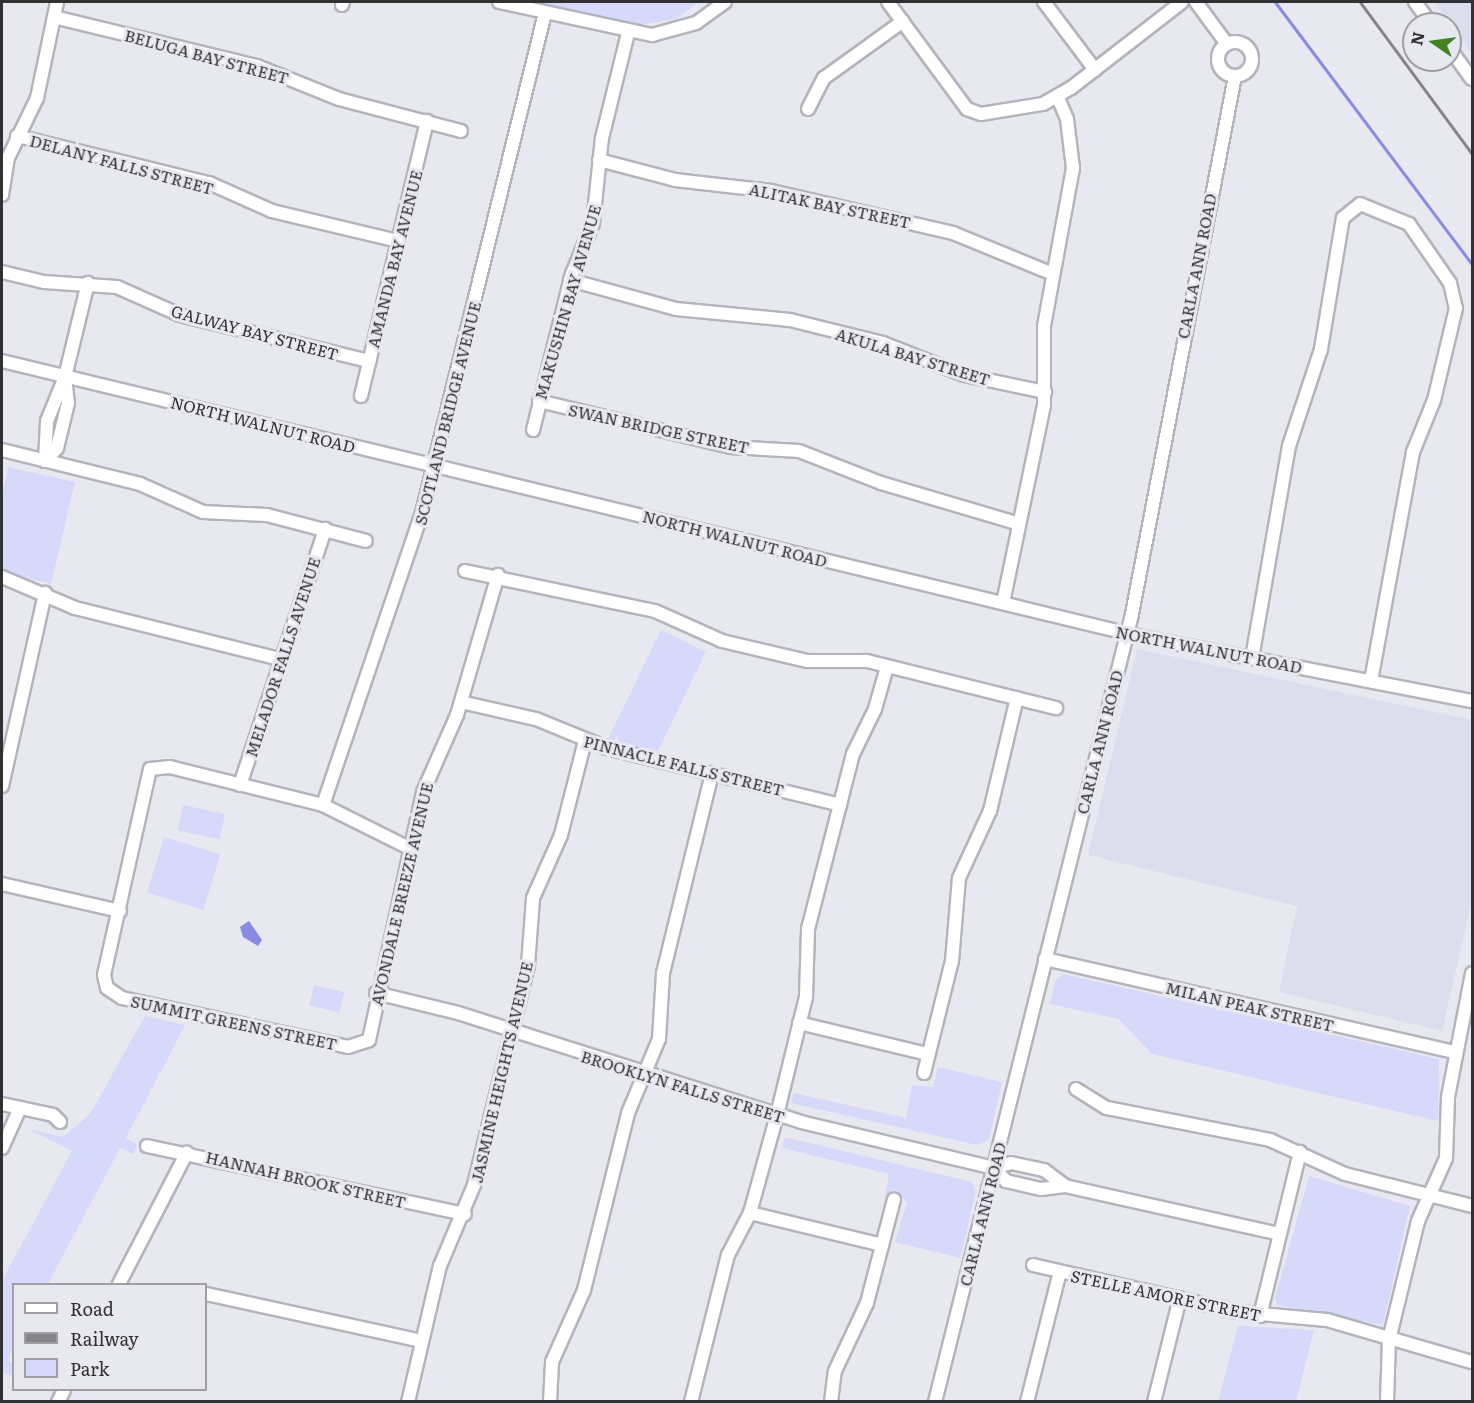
<!DOCTYPE html>
<style>
body{margin:0}
#map{position:relative;width:1474px;height:1403px;overflow:hidden;background:#e8e9f0;font-family:Literata,serif}
div>[style]{position:absolute}
[style*='--x']{left:calc(var(--x)*1px);top:calc(var(--y)*1px);width:calc(var(--w)*1px);rotate:calc(var(--a)*1deg)}
.built>*{inset:0;background:#dddeed}
.green>*{inset:0;background:#d6d9f9;transform-origin:0 0}
.water>*{inset:0;background:#888be1}
.stream>*{height:3px;margin:-1.5px;padding:0 1.5px;transform-origin:1.5px;border-radius:1.5px;background:#888be1}
.roads{filter:drop-shadow(2px 0 #b3b4bc) drop-shadow(-2px 0 #b3b4bc) drop-shadow(0 2px #b3b4bc) drop-shadow(0 -2px #b3b4bc)}
.minor>*{height:12px;margin:-6px;padding:0 6px;transform-origin:6px;border-radius:6px;background:#fff}
.minor>.ring{margin:-6px;padding:0;box-sizing:content-box;background:none;border:12px solid #fff;border-radius:50%}
.rail>*{height:3px;margin:-1.5px;padding:0 1.5px;transform-origin:1.5px;border-radius:1.5px;background:#848489}
span{translate:-50% -50%;white-space:nowrap;text-align:center;line-height:1.15;-webkit-text-stroke:6px #e8e9f0;paint-order:stroke}
.street-label{font-size:16px;color:#313134}
.frame{position:absolute;inset:0;border:3px solid #313134;pointer-events:none}
.legend{position:absolute;left:12px;top:1283px;width:195px;height:108px;box-sizing:border-box;background:#e8e9f0;border:2px solid #9f9fa5;margin:0;padding:8px 10px;list-style:none;font-size:18px;color:#313134}
.legend li{display:flex;align-items:center;gap:12px;height:30px}
.legend b{width:30px;border:2px solid #9f9fa5}
.north{position:absolute;left:1402px;top:12px;width:60px;height:60px;box-sizing:border-box;background:#e8e9f0;border:2px solid #9f9fa5;border-radius:50%;rotate:283deg;font-size:16px;font-weight:700;line-height:24px;text-align:center;color:#313134}
.north::after{content:'';display:block;margin:auto;width:21px;height:27px;background:#438324;clip-path:polygon(50% 0,100% 100%,50% 72%,0 100%)}
</style>
<div id="map">
<div class="built">
<div style="clip-path:polygon(1434px 2px,1472px 2px,1472px 54px)"></div>
<div style="clip-path:polygon(1137px 649px,1472px 720px,1472px 900px,1442px 1031px,1279px 992px,1297px 906px,1088px 855px)"></div>
</div>
<div class="green">
<div style="clip-path:polygon(524px 2px,695px 2px,696px 4px,676px 19px,632px 26px)"></div>
<div style="clip-path:polygon(8px 467px,75px 482px,51px 584px,2px 571px,2px 496px)"></div>
<div style="left:661px;top:630px;width:50px;height:121px;rotate:26deg"></div>
<div style="left:183px;top:805px;width:43px;height:26px;rotate:12deg"></div>
<div style="left:164px;top:837px;width:59px;height:58px;rotate:17deg"></div>
<div style="clip-path:polygon(1063px 974px,1439px 1059px,1438px 1121px,1152px 1054px,1119px 1019px,1050px 1004px,1055px 981px)"></div>
<div style="left:314px;top:985px;width:31px;height:21px;rotate:13deg"></div>
<div style="clip-path:polygon(145px 1016px,185px 1025px,126px 1138px,137px 1145px,134px 1154px,120px 1148px,48px 1284px,14px 1284px,13px 1349px,8px 1360px,13px 1364px,13px 1377px,2px 1371px,2px 1281px,72px 1151px,28px 1129px,63px 1137px,90px 1114px)"></div>
<div style="clip-path:polygon(938px 1067px,1002px 1082px,989px 1140px,977px 1145px,791px 1103px,794px 1093px,906px 1118px,912px 1085px,933px 1087px)"></div>
<div style="clip-path:polygon(785px 1137px,972px 1182px,976px 1192px,960px 1258px,895px 1242px,907px 1203px,897px 1191px,885px 1196px,889px 1174px,782px 1148px)"></div>
<div style="clip-path:polygon(1309px 1176px,1410px 1206px,1383px 1325px,1278px 1305px,1275px 1298px)"></div>
<div style="clip-path:polygon(1238px 1326px,1314px 1330px,1296px 1401px,1218px 1401px)"></div>
</div>
<div class="water">
<div style="clip-path:polygon(249px 921px,262px 940px,258px 946px,243px 937px,240px 927px)"></div>
</div>
<div class="stream">
<div style="--x:1275;--y:2;--w:328;--a:53.1"></div>
</div>
<div class="roads">
<div class="minor">
<div style="--x:499;--y:2;--w:157;--a:12.2"></div>
<div style="--x:652;--y:35;--w:46;--a:-15.3"></div>
<div style="--x:696;--y:23;--w:36;--a:-36"></div>
<div style="--x:888;--y:2;--w:133;--a:53.6"></div>
<div style="--x:967;--y:109;--w:15;--a:20"></div>
<div style="--x:981;--y:114;--w:63;--a:-9.2"></div>
<div style="--x:1043;--y:104;--w:32;--a:-30"></div>
<div style="--x:1071;--y:88;--w:140;--a:-37.8"></div>
<div style="--x:1044;--y:2;--w:85;--a:53.1"></div>
<div style="--x:1196;--y:2;--w:52;--a:53.6"></div>
<div style="--x:1415;--y:2;--w:27;--a:54"></div>
<div style="--x:342;--y:5;--w:3;--a:-72"></div>
<div style="--x:54;--y:17;--w:209;--a:13.6"></div>
<div style="--x:257;--y:66;--w:88;--a:21.9"></div>
<div style="--x:339;--y:99;--w:126;--a:14.7"></div>
<div class="ring" style="left:1218px;top:42px;width:22px;height:22px"></div>
<div style="--x:1450;--y:49;--w:37;--a:54"></div>
<div style="--x:808;--y:109;--w:35;--a:-63"></div>
<div style="--x:824;--y:78;--w:97;--a:-35.8"></div>
<div style="--x:17;--y:136;--w:198;--a:13.8"></div>
<div style="--x:209;--y:183;--w:69;--a:24"></div>
<div style="--x:272;--y:211;--w:130;--a:13.4"></div>
<div style="--x:599;--y:160;--w:79;--a:14.7"></div>
<div style="--x:675;--y:180;--w:97;--a:6.5"></div>
<div style="--x:771;--y:191;--w:187;--a:13"></div>
<div style="--x:953;--y:233;--w:108;--a:22.3"></div>
<div style="--x:2;--y:195;--w:37;--a:-81"></div>
<div style="--x:8;--y:158;--w:67;--a:-64.2"></div>
<div style="--x:37;--y:98;--w:98;--a:-78.2"></div>
<div style="--x:2;--y:272;--w:43;--a:13.4"></div>
<div style="--x:44;--y:282;--w:73;--a:3.9"></div>
<div style="--x:117;--y:287;--w:69;--a:24"></div>
<div style="--x:180;--y:315;--w:195;--a:13.7"></div>
<div style="--x:570;--y:280;--w:110;--a:15.3"></div>
<div style="--x:676;--y:309;--w:115;--a:5.5"></div>
<div style="--x:790;--y:320;--w:96;--a:13.9"></div>
<div style="--x:883;--y:343;--w:87;--a:21.6"></div>
<div style="--x:964;--y:375;--w:83;--a:11.9"></div>
<div style="--x:2;--y:361;--w:1173;--a:13.61"></div>
<div style="--x:1142;--y:637;--w:336;--a:11"></div>
<div style="--x:361;--y:396;--w:283;--a:-76.5"></div>
<div style="--x:539;--y:401;--w:196;--a:13.5"></div>
<div style="--x:730;--y:447;--w:69;--a:3.3"></div>
<div style="--x:799;--y:451;--w:88;--a:21.3"></div>
<div style="--x:881;--y:483;--w:144;--a:16.5"></div>
<div style="--x:533;--y:430;--w:161;--a:-76"></div>
<div style="--x:572;--y:274;--w:55;--a:-67.6"></div>
<div style="--x:593;--y:223;--w:85;--a:-84"></div>
<div style="--x:602;--y:138;--w:108;--a:-76.1"></div>
<div style="--x:2;--y:450;--w:142;--a:13.8"></div>
<div style="--x:140;--y:484;--w:69;--a:24"></div>
<div style="--x:203;--y:512;--w:64;--a:2.7"></div>
<div style="--x:267;--y:515;--w:102;--a:14.7"></div>
<div style="--x:45;--y:461;--w:40;--a:-87.1"></div>
<div style="--x:47;--y:421;--w:48;--a:-67.8"></div>
<div style="--x:65;--y:377;--w:97;--a:-76.3"></div>
<div style="--x:45;--y:461;--w:18;--a:-47"></div>
<div style="--x:57;--y:448;--w:46;--a:-76.3"></div>
<div style="--x:68;--y:403;--w:26;--a:-97"></div>
<div style="--x:465;--y:571;--w:194;--a:11.9"></div>
<div style="--x:655;--y:611;--w:73;--a:24.1"></div>
<div style="--x:722;--y:641;--w:87;--a:13.2"></div>
<div style="--x:807;--y:661;--w:60;--a:0"></div>
<div style="--x:867;--y:661;--w:195;--a:14"></div>
<div style="--x:2;--y:577;--w:79;--a:23"></div>
<div style="--x:75;--y:608;--w:211;--a:14"></div>
<div style="--x:1003;--y:603;--w:202;--a:-78.3"></div>
<div style="--x:1044;--y:405;--w:79;--a:-90"></div>
<div style="--x:1044;--y:326;--w:161;--a:-79.6"></div>
<div style="--x:1073;--y:168;--w:49;--a:-97"></div>
<div style="--x:1067;--y:119;--w:25;--a:-113"></div>
<div style="--x:1252;--y:658;--w:215;--a:-80.1"></div>
<div style="--x:1289;--y:446;--w:102;--a:-71.7"></div>
<div style="--x:1321;--y:349;--w:133;--a:-80.5"></div>
<div style="--x:1343;--y:218;--w:22;--a:-39"></div>
<div style="--x:1360;--y:204;--w:53;--a:22.2"></div>
<div style="--x:1409;--y:224;--w:72;--a:55.2"></div>
<div style="--x:1450;--y:283;--w:26;--a:77"></div>
<div style="--x:1456;--y:308;--w:95;--a:103.4"></div>
<div style="--x:1434;--y:400;--w:56;--a:112"></div>
<div style="--x:1413;--y:452;--w:233;--a:100.4"></div>
<div style="--x:461;--y:702;--w:77;--a:12.8"></div>
<div style="--x:536;--y:719;--w:77;--a:22.2"></div>
<div style="--x:607;--y:748;--w:240;--a:13.7"></div>
<div style="--x:240;--y:785;--w:270;--a:-71.6"></div>
<div style="--x:2;--y:786;--w:198;--a:-77.4"></div>
<div style="--x:323;--y:805;--w:308;--a:-71.3"></div>
<div style="--x:422;--y:513;--w:515;--a:-76.18"></div>
<div style="--x:409;--y:848;--w:96;--a:-153.4"></div>
<div style="--x:323;--y:805;--w:158;--a:-166.1"></div>
<div style="--x:170;--y:767;--w:20;--a:174"></div>
<div style="--x:150;--y:769;--w:211;--a:102.6"></div>
<div style="--x:104;--y:975;--w:13;--a:77"></div>
<div style="--x:107;--y:988;--w:18;--a:34"></div>
<div style="--x:122;--y:998;--w:231;--a:12.2"></div>
<div style="--x:348;--y:1047;--w:22;--a:-18"></div>
<div style="--x:369;--y:1040;--w:254;--a:-77.7"></div>
<div style="--x:423;--y:792;--w:84;--a:-66.2"></div>
<div style="--x:457;--y:715;--w:146;--a:-73.7"></div>
<div style="--x:2;--y:884;--w:121;--a:12.9"></div>
<div style="--x:1045;--y:959;--w:420;--a:12.8"></div>
<div style="--x:376;--y:993;--w:84;--a:13.7"></div>
<div style="--x:458;--y:1013;--w:360;--a:17.6"></div>
<div style="--x:801;--y:1122;--w:198;--a:13.4"></div>
<div style="--x:799;--y:1023;--w:132;--a:13.6"></div>
<div style="--x:924;--y:1073;--w:115;--a:-76"></div>
<div style="--x:952;--y:961;--w:83;--a:-85.2"></div>
<div style="--x:959;--y:878;--w:74;--a:-65.2"></div>
<div style="--x:990;--y:811;--w:116;--a:-76.6"></div>
<div style="--x:1076;--y:1089;--w:36;--a:32"></div>
<div style="--x:1107;--y:1108;--w:166;--a:11.1"></div>
<div style="--x:1270;--y:1140;--w:82;--a:24.4"></div>
<div style="--x:1345;--y:1174;--w:131;--a:14.1"></div>
<div style="--x:2;--y:1104;--w:52;--a:12.2"></div>
<div style="--x:53;--y:1115;--w:10;--a:45"></div>
<div style="--x:147;--y:1146;--w:325;--a:12.1"></div>
<div style="--x:2;--y:1148;--w:44;--a:-65.8"></div>
<div style="--x:994;--y:1168;--w:18;--a:47"></div>
<div style="--x:1006;--y:1181;--w:36;--a:13"></div>
<div style="--x:1041;--y:1189;--w:24;--a:-7"></div>
<div style="--x:1065;--y:1186;--w:220;--a:12.6"></div>
<div style="--x:994;--y:1168;--w:18;--a:-16"></div>
<div style="--x:1011;--y:1163;--w:34;--a:12"></div>
<div style="--x:1044;--y:1170;--w:26;--a:37"></div>
<div style="--x:750;--y:1213;--w:136;--a:13.6"></div>
<div style="--x:1033;--y:1265;--w:211;--a:12.9"></div>
<div style="--x:1239;--y:1312;--w:88;--a:5.2"></div>
<div style="--x:1327;--y:1320;--w:151;--a:16.2"></div>
<div style="--x:119;--y:1284;--w:148;--a:-62.7"></div>
<div style="--x:206;--y:1294;--w:220;--a:12.3"></div>
<div style="--x:1260;--y:1316;--w:169;--a:-76.3"></div>
<div style="--x:58;--y:1402;--w:13;--a:-63"></div>
<div style="--x:408;--y:1402;--w:140;--a:-76.8"></div>
<div style="--x:440;--y:1266;--w:88;--a:-67.2"></div>
<div style="--x:474;--y:1185;--w:227;--a:-76.2"></div>
<div style="--x:528;--y:965;--w:67;--a:-85.7"></div>
<div style="--x:533;--y:898;--w:69;--a:-66"></div>
<div style="--x:561;--y:835;--w:97;--a:-75.7"></div>
<div style="--x:550;--y:1402;--w:40;--a:-87.1"></div>
<div style="--x:552;--y:1362;--w:79;--a:-66"></div>
<div style="--x:584;--y:1290;--w:182;--a:-76"></div>
<div style="--x:628;--y:1113;--w:80;--a:-67.3"></div>
<div style="--x:659;--y:1039;--w:66;--a:-86.5"></div>
<div style="--x:663;--y:973;--w:205;--a:-76.2"></div>
<div style="--x:691;--y:1402;--w:152;--a:-75.9"></div>
<div style="--x:728;--y:1255;--w:47;--a:-62.4"></div>
<div style="--x:750;--y:1213;--w:102;--a:-74.6"></div>
<div style="--x:777;--y:1115;--w:122;--a:-76.2"></div>
<div style="--x:806;--y:997;--w:68;--a:-88.3"></div>
<div style="--x:808;--y:929;--w:181;--a:-75.6"></div>
<div style="--x:853;--y:754;--w:50;--a:-63.9"></div>
<div style="--x:875;--y:709;--w:44;--a:-74.1"></div>
<div style="--x:831;--y:1402;--w:31;--a:-83"></div>
<div style="--x:835;--y:1371;--w:75;--a:-64.8"></div>
<div style="--x:867;--y:1303;--w:107;--a:-75.4"></div>
<div style="--x:935;--y:1402;--w:812;--a:-75.96"></div>
<div style="--x:1132;--y:614;--w:548;--a:-79.16"></div>
<div style="--x:1027;--y:1402;--w:134;--a:-75.8"></div>
<div style="--x:1154;--y:1402;--w:107;--a:-76"></div>
<div style="--x:1387;--y:1402;--w:62;--a:-88.2"></div>
<div style="--x:1389;--y:1340;--w:122;--a:-76.3"></div>
<div style="--x:1418;--y:1221;--w:69;--a:-66"></div>
<div style="--x:1446;--y:1158;--w:61;--a:-88.1"></div>
<div style="--x:1448;--y:1097;--w:126;--a:-79"></div>
</div>
</div>
<div class="rail">
<div style="--x:1360;--y:2;--w:189;--a:53.6"></div>
</div>
<div class="street-label">
<span style="left:207px;top:56px;rotate:15deg">BELUGA BAY STREET</span>
<span style="left:122px;top:164px;rotate:15deg">DELANY FALLS STREET</span>
<span style="left:830px;top:205px;rotate:12deg">ALITAK BAY STREET</span>
<span style="left:394px;top:259px;rotate:-76deg">AMANDA BAY AVENUE</span>
<span style="left:1196px;top:266px;rotate:-79deg">CARLA ANN ROAD</span>
<span style="left:567px;top:302px;rotate:-74deg">MAKUSHIN BAY AVENUE</span>
<span style="left:255px;top:332px;rotate:15deg">GALWAY BAY STREET</span>
<span style="left:913px;top:356px;rotate:17deg">AKULA BAY STREET</span>
<span style="left:447px;top:413px;rotate:-76deg">SCOTLAND BRIDGE AVENUE</span>
<span style="left:263px;top:424px;rotate:14deg">NORTH WALNUT ROAD</span>
<span style="left:659px;top:428px;rotate:12deg">SWAN BRIDGE STREET</span>
<span style="left:735px;top:538px;rotate:14deg">NORTH WALNUT ROAD</span>
<span style="left:1209px;top:649px;rotate:11deg">NORTH WALNUT ROAD</span>
<span style="left:282px;top:657px;rotate:-72deg">MELADOR FALLS AVENUE</span>
<span style="left:1099px;top:742px;rotate:-76deg">CARLA ANN ROAD</span>
<span style="left:684px;top:765px;rotate:14deg">PINNACLE FALLS STREET</span>
<span style="left:401px;top:894px;rotate:-77deg">AVONDALE BREEZE AVENUE</span>
<span style="left:1250px;top:1006px;rotate:13deg">MILAN PEAK STREET</span>
<span style="left:234px;top:1022px;rotate:12deg">SUMMIT GREENS STREET</span>
<span style="left:501px;top:1072px;rotate:-77deg">JASMINE HEIGHTS AVENUE</span>
<span style="left:683px;top:1086px;rotate:17deg">BROOKLYN FALLS STREET</span>
<span style="left:306px;top:1179px;rotate:13deg">HANNAH BROOK STREET</span>
<span style="left:982px;top:1214px;rotate:-76deg">CARLA ANN ROAD</span>
<span style="left:1166px;top:1295px;rotate:12deg">STELLE AMORE STREET</span>
</div>
<div class="frame"></div>
<ul class="legend">
<li><b style="height:8px;background:#fff"></b>Road</li>
<li><b style="height:8px;background:#848489"></b>Railway</li>
<li><b style="height:16px;background:#d6d9f9"></b>Park</li>
</ul>
<div class="north">N</div>
</div>
